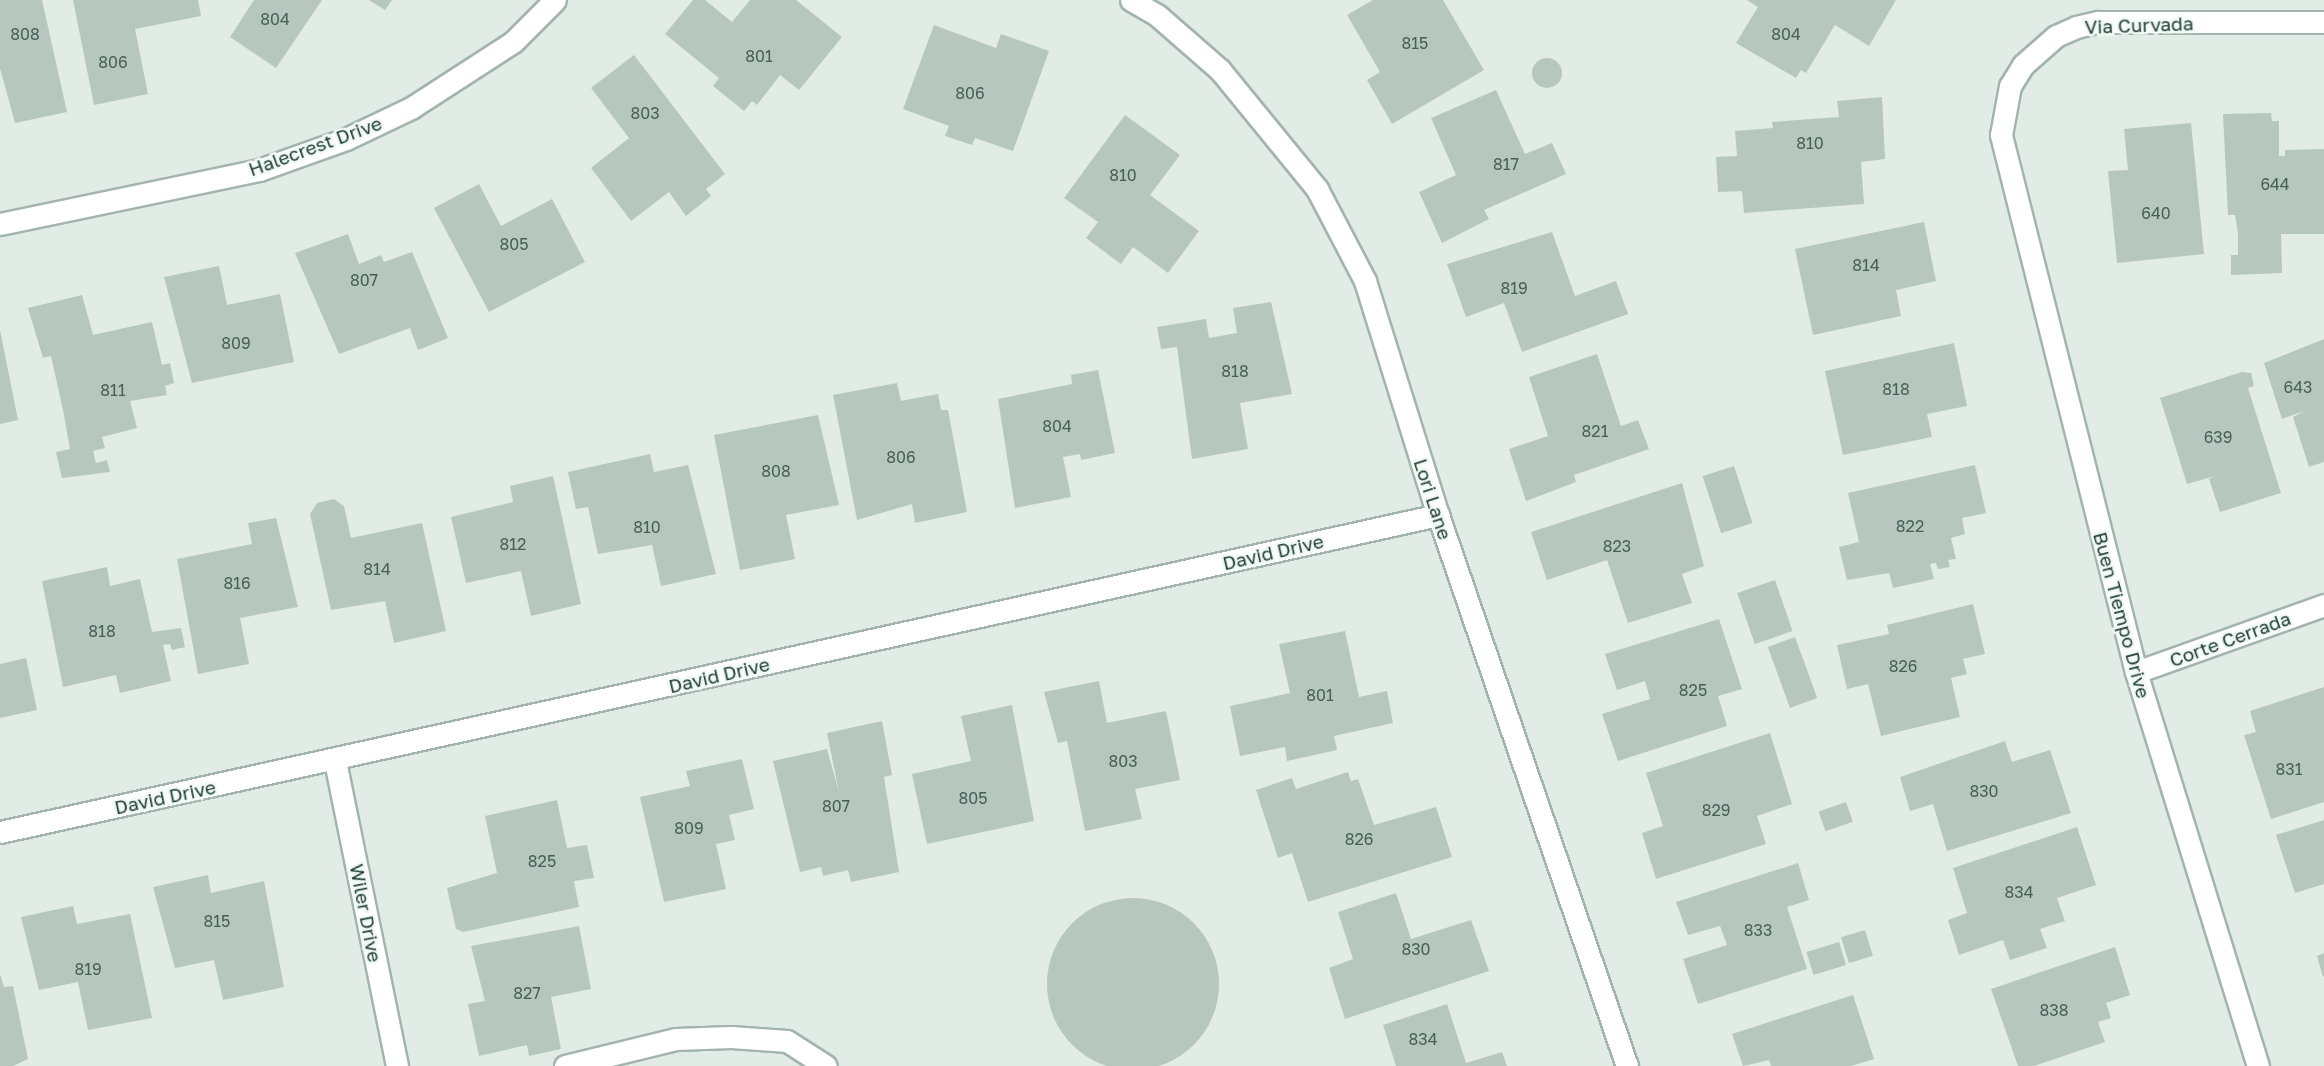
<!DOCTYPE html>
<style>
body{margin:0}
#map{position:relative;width:2324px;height:1066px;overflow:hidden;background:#e1ece7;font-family:"Golos Text",sans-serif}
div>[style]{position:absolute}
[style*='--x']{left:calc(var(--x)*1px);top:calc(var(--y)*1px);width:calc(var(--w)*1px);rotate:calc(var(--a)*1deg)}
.building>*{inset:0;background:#b6c7c0;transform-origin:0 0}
.round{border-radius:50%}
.roads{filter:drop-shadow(2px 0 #a3b4ae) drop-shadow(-2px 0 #a3b4ae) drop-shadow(0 2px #a3b4ae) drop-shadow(0 -2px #a3b4ae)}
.lane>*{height:21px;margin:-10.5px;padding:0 10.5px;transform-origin:10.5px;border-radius:10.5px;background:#fff}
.street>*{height:21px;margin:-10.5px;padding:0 10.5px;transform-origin:10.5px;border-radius:10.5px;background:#fff}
.secondary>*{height:21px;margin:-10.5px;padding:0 10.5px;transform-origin:10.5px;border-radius:10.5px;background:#fff}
span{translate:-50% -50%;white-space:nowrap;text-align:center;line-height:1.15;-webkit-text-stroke:5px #f1f9f5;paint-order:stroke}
.number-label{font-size:16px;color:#466058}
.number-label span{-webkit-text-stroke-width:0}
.street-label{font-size:19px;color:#203e35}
</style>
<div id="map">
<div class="building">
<div style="clip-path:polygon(0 0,42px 0,67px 112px,15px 123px,0 68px)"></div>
<div style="clip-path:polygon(73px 0,198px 0,201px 16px,135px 29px,148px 94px,94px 105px)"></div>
<div style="clip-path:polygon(254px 0,322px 0,276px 68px,230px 37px)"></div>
<div style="clip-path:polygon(369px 0,392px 0,385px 10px)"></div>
<div style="clip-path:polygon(693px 0,705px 0,732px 22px,750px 0,796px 0,842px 37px,799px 90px,780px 75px,757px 105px,752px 101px,744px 111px,713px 86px,719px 78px,665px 34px)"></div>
<div style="clip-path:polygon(1373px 0,1443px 0,1484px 70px,1392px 124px,1367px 80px,1380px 72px,1347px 15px)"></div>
<div style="clip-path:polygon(1747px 0,1896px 0,1869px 46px,1835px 25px,1806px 73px,1801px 70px,1796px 78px,1736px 43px,1758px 7px)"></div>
<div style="clip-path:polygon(934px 25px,996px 48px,1001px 34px,1049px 51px,1013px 151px,975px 138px,972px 145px,945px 136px,949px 126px,903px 109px)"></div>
<div style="clip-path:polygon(634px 55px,725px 174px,706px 189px,711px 196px,686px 216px,669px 192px,631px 221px,591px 168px,629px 138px,591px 88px)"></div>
<div class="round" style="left:1532px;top:58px;width:30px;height:30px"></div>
<div style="clip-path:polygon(1496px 90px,1525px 154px,1552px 143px,1566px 174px,1484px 210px,1489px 219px,1442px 243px,1419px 192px,1456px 175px,1431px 118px)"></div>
<div style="clip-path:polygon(1882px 97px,1885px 159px,1861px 162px,1864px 204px,1744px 213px,1742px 191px,1718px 192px,1716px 157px,1737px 156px,1735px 131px,1773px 128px,1772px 122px,1839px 117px,1837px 101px)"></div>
<div style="clip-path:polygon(2271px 113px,2272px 121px,2279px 121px,2279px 156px,2285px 156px,2285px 150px,2324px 149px,2324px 234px,2281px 234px,2282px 273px,2231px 275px,2231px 255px,2238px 255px,2238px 234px,2235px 215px,2228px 215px,2223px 114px)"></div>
<div style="clip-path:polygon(1125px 115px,1180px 155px,1150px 195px,1199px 231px,1168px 273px,1133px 247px,1121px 264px,1086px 238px,1098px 222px,1064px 198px)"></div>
<div style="clip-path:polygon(2191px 123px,2204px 254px,2117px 263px,2108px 171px,2128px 170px,2124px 129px)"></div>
<div style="clip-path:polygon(479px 184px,501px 226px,552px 199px,585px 262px,489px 312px,434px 208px)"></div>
<div style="clip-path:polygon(1924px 222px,1936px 281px,1896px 290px,1901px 316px,1813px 335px,1795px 249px)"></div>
<div style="clip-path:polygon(1552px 232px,1575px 296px,1616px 281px,1628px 314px,1522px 352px,1504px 303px,1466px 317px,1447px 264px)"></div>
<div style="clip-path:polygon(348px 234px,359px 264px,381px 255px,384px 262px,412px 252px,448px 338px,418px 350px,410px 328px,339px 354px,295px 253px)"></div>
<div style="clip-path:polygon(219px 266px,227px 305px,280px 294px,294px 362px,192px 383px,164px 277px)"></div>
<div style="clip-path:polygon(82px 295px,93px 335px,152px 322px,162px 365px,170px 363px,174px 383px,165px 386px,167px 395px,130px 401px,137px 428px,102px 437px,105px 448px,93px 451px,96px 463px,107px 460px,110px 472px,62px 478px,56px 452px,70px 449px,63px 410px,51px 356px,43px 358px,28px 308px)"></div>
<div style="clip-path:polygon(1271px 302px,1292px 394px,1240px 403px,1248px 449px,1192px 459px,1177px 347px,1161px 349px,1157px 327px,1206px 319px,1209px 338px,1237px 333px,1233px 308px)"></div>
<div style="clip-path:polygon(0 330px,18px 420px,0 424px)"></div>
<div style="clip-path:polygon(2324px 339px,2324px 462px,2309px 467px,2293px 417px,2304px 411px,2282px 419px,2264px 363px)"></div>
<div style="clip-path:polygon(1954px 343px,1967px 406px,1927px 414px,1932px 437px,1843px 455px,1825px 371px)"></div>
<div style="clip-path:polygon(1597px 354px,1621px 426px,1638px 420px,1649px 449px,1574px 475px,1576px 482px,1526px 501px,1509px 449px,1548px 436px,1529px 377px)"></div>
<div style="clip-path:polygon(1098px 370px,1115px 453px,1081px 460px,1080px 454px,1063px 457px,1071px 497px,1015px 508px,998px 399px,1072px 384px,1071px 375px)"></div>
<div style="clip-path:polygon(2242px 372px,2251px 373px,2254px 386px,2248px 388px,2281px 493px,2220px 512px,2209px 479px,2215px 476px,2187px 484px,2160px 398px)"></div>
<div style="clip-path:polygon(897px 383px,901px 401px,938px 394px,941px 410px,948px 410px,967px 512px,915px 523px,912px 504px,857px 520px,833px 395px)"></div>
<div style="clip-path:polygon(818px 415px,839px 505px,786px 515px,795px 559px,740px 570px,714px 435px)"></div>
<div style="clip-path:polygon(650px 454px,654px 472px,688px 465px,716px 574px,661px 586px,652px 545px,598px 554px,588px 507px,576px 509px,568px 472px)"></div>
<div style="clip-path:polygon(1975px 465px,1986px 513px,1962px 518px,1965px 534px,1951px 538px,1956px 559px,1948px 560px,1950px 567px,1938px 569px,1936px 563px,1930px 564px,1934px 579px,1893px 588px,1889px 573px,1847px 580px,1839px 547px,1859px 542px,1848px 493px)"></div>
<div style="left:1734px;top:466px;width:60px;height:33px;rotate:72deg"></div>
<div style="clip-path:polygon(553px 476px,581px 604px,531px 616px,521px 571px,466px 583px,451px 517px,513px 502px,510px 486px)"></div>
<div style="clip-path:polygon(1682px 483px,1704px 566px,1682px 574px,1692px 603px,1628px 623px,1607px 560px,1547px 580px,1531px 532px)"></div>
<div style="clip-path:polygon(334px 499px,344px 506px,351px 538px,422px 523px,446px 631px,394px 643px,385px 601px,331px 610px,310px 514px,317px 503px)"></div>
<div style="clip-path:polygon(276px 518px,298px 607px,240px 618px,249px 664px,198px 674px,177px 559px,252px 544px,248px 523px)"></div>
<div style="clip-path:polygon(107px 567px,110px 586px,140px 579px,152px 632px,181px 628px,185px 647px,172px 650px,170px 644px,163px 645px,171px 681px,120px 693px,116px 675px,63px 687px,42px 581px)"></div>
<div style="left:1775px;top:580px;width:54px;height:40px;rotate:71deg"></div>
<div style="clip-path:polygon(1973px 604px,1985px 654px,1963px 659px,1967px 674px,1951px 678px,1960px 717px,1881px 736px,1868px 684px,1847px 689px,1837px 645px,1889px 634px,1887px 625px)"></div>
<div style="clip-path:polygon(1719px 619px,1742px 689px,1718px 696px,1727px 726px,1618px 761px,1602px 714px,1650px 699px,1645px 681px,1617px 690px,1605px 654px)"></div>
<div style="clip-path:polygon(1345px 631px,1359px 697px,1387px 691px,1393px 723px,1334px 736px,1337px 750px,1287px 761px,1285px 747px,1240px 756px,1230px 706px,1290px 693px,1279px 644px)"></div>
<div style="left:1795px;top:637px;width:65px;height:29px;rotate:70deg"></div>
<div style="clip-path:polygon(26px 658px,37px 710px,0 718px,0 664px)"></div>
<div style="clip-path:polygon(1099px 681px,1107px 723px,1166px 711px,1180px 780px,1135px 789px,1142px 819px,1085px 831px,1067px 741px,1058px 743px,1044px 692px)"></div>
<div style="clip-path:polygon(2324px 687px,2324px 802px,2271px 819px,2244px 735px,2256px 732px,2250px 711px)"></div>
<div style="clip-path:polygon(1012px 705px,1034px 821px,927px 844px,912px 774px,971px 761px,961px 716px)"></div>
<div style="clip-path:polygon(882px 721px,892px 775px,884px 777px,899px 872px,851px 882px,848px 870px,823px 876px,821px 867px,800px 872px,773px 761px,827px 749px,839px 792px,827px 733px)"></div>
<div style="clip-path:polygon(1770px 733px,1792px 804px,1757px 816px,1766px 844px,1656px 879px,1642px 833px,1663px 826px,1646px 773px)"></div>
<div style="clip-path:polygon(2005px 741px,2012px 762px,2050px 750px,2071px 813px,1947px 851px,1933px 804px,1910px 811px,1900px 777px)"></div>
<div style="clip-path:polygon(742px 759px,754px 809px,729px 815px,735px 840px,716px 844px,726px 889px,664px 902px,640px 797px,690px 786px,686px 771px)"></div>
<div style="clip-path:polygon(1348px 772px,1351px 781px,1358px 779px,1374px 825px,1436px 807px,1452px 857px,1308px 902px,1292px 853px,1278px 858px,1256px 790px,1292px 778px,1296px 789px)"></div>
<div style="clip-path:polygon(557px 800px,567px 848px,587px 845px,594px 878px,574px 881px,579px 907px,463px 932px,456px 929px,447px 888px,497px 873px,485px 816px)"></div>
<div style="left:1846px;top:802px;width:21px;height:29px;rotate:71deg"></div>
<div style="clip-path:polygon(2324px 820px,2324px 884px,2295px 893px,2276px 835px)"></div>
<div style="clip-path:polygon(2077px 827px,2096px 885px,2057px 898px,2065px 921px,2040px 929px,2047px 948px,2010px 960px,2003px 940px,1959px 955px,1948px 920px,1967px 913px,1953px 868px)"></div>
<div style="clip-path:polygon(1798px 863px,1809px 900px,1787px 907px,1807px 969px,1698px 1004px,1683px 959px,1727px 945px,1720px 926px,1688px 935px,1676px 902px)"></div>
<div style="clip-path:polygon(208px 875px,211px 893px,264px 881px,284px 987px,223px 1000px,214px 960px,175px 968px,153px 887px)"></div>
<div style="clip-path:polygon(1396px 893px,1411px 939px,1471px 920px,1489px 971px,1345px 1019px,1329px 968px,1353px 959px,1338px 912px)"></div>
<div class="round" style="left:1047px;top:898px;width:172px;height:172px"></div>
<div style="clip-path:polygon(73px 906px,77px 924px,130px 914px,152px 1018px,88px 1030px,78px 982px,39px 990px,21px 917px)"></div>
<div style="clip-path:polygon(579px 926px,591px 989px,551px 997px,561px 1049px,529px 1056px,527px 1045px,479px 1056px,468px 1004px,485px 1001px,471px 946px)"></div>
<div style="left:1865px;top:930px;width:27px;height:25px;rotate:73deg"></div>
<div style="left:1839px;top:942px;width:24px;height:34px;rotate:73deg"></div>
<div style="clip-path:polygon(2115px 947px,2130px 995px,2106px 1003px,2111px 1018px,2098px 1022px,2105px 1042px,2034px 1066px,2018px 1066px,1991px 989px)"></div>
<div style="clip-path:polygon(2324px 953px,2324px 976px,2323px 977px,2317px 956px)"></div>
<div style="clip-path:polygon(0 974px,4px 987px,13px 986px,28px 1059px,13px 1066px,0 1066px)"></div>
<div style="clip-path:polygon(1853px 995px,1874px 1059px,1851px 1066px,1771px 1066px,1769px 1060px,1743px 1066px,1732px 1034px)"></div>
<div style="clip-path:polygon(1447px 1004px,1466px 1063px,1502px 1052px,1507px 1066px,1396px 1066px,1383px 1025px)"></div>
</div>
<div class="roads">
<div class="lane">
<div style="--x:565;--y:1066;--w:114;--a:-13.7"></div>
<div style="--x:676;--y:1039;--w:55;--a:-2.1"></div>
<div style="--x:731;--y:1037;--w:56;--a:4.1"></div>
<div style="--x:787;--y:1041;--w:46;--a:32.7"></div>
</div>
<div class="street">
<div style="--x:2136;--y:672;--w:200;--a:-19.6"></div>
<div style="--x:335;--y:761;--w:311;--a:78.5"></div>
<div style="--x:0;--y:832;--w:1473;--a:-12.43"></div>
</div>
<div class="secondary">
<div style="--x:1131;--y:0;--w:30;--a:30"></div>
<div style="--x:1157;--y:15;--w:84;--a:41.1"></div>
<div style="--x:1220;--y:70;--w:154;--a:50.8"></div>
<div style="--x:1317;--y:189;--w:104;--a:62.4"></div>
<div style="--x:1365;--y:281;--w:245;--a:72.7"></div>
<div style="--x:1438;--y:515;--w:583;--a:71.07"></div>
<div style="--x:0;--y:224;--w:265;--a:-11.8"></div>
<div style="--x:259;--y:170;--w:92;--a:-19.6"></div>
<div style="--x:346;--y:139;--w:72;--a:-25.5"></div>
<div style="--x:411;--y:108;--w:121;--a:-32.9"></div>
<div style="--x:513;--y:42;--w:59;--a:-45"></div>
<div style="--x:2258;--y:1066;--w:412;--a:-107.2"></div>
<div style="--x:2136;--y:672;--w:554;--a:-104.11"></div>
<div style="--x:2001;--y:135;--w:50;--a:-79.6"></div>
<div style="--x:2010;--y:86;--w:25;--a:-58"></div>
<div style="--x:2023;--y:65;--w:44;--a:-41.3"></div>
<div style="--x:2056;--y:36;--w:22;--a:-24"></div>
<div style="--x:2076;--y:27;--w:23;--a:-13"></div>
<div style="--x:2098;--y:22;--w:226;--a:0"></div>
</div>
</div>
<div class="number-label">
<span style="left:275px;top:19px">804</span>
<span style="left:25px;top:34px">808</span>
<span style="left:1786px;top:34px">804</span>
<span style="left:1415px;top:43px">815</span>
<span style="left:759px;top:56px">801</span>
<span style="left:113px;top:62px">806</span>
<span style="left:970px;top:93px">806</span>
<span style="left:645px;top:113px">803</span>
<span style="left:1810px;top:143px">810</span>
<span style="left:1506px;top:164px">817</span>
<span style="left:1123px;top:175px">810</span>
<span style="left:2275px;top:184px">644</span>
<span style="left:2156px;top:213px">640</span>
<span style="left:514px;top:244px">805</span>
<span style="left:1866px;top:265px">814</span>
<span style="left:364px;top:280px">807</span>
<span style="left:1514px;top:288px">819</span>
<span style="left:236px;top:343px">809</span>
<span style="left:1235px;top:371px">818</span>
<span style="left:2298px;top:387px">643</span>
<span style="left:1896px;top:389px">818</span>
<span style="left:113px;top:390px">811</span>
<span style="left:1057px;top:426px">804</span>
<span style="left:1595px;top:431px">821</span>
<span style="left:2218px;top:437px">639</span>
<span style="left:901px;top:457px">806</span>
<span style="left:776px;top:471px">808</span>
<span style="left:1910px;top:526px">822</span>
<span style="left:647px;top:527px">810</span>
<span style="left:513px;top:544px">812</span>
<span style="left:1617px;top:546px">823</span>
<span style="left:377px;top:569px">814</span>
<span style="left:237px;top:583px">816</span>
<span style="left:102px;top:631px">818</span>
<span style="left:1903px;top:666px">826</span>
<span style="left:1693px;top:690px">825</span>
<span style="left:1320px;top:695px">801</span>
<span style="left:1123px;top:761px">803</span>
<span style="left:2289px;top:769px">831</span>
<span style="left:1984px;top:791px">830</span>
<span style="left:973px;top:798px">805</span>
<span style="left:836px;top:806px">807</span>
<span style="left:1716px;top:810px">829</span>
<span style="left:689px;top:828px">809</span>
<span style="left:1359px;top:839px">826</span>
<span style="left:542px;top:861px">825</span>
<span style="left:2019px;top:892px">834</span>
<span style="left:217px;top:921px">815</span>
<span style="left:1758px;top:930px">833</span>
<span style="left:1416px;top:949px">830</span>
<span style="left:88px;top:969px">819</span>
<span style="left:527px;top:993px">827</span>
<span style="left:2054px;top:1010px">838</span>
<span style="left:1423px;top:1039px">834</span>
</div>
<div class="street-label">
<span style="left:2139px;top:25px;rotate:-2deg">Via Curvada</span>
<span style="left:315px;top:146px;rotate:-20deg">Halecrest Drive</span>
<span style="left:1433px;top:499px;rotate:72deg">Lori Lane</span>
<span style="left:1273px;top:552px;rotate:-13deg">David Drive</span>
<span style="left:2122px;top:615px;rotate:75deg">Buen Tiempo Drive</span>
<span style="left:2230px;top:639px;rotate:-20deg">Corte Cerrada</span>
<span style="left:719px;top:675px;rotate:-13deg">David Drive</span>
<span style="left:165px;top:797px;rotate:-12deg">David Drive</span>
<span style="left:366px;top:913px;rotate:79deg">Wiler Drive</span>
</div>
</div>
